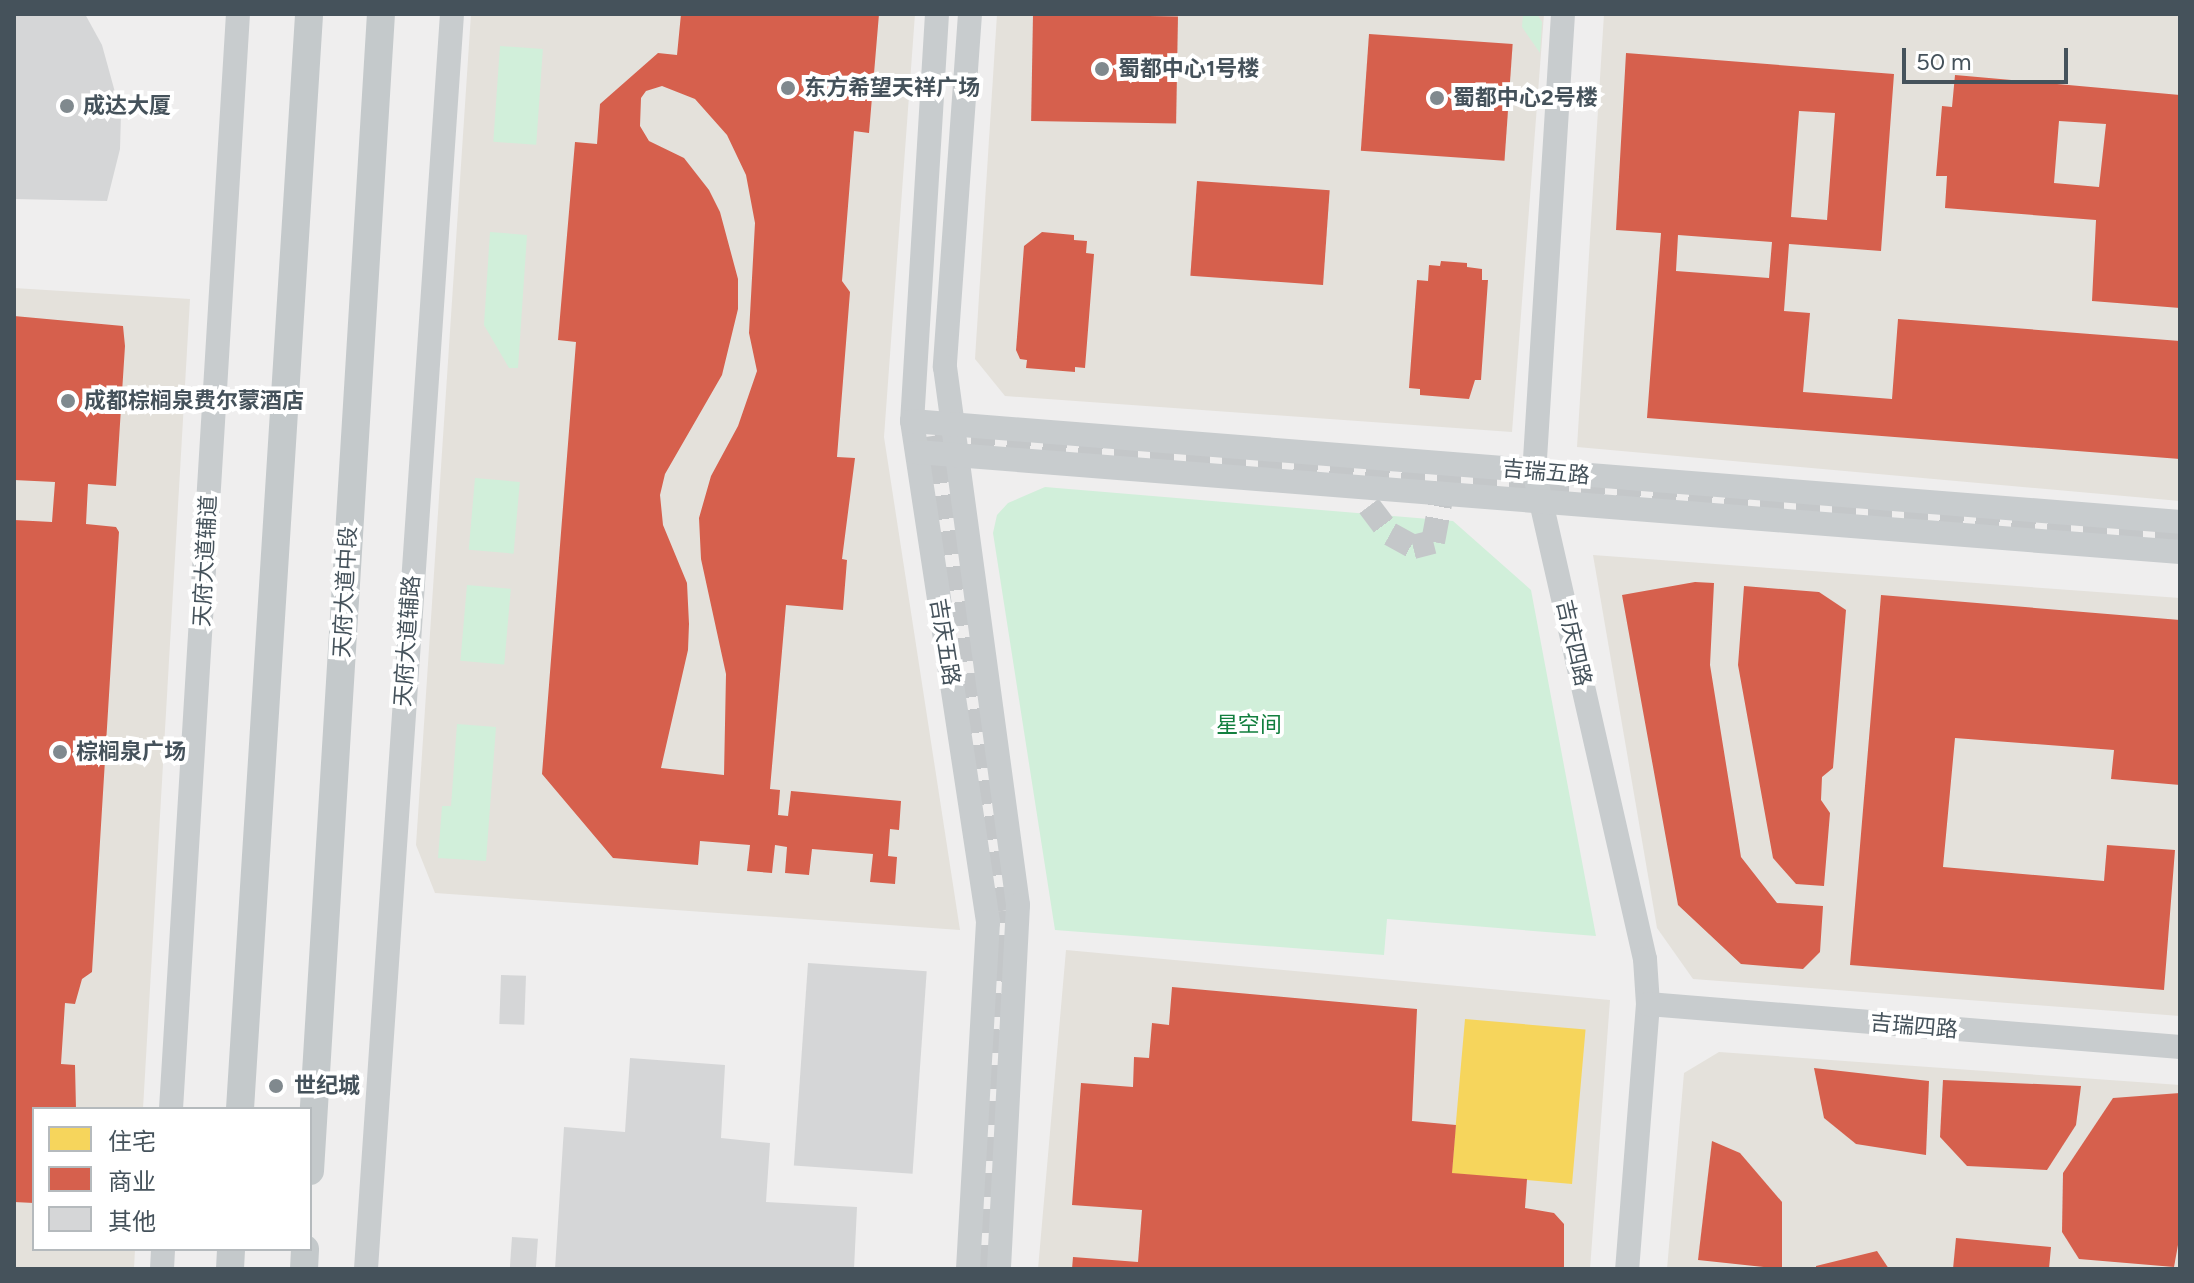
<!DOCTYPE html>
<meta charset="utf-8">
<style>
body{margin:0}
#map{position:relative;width:2194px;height:1283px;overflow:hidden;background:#efeeee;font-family:Figtree,"Noto Sans SC",sans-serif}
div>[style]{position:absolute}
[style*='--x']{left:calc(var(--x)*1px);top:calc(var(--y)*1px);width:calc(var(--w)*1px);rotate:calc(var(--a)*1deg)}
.commercial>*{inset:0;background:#e4e1db}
.green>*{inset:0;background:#d1efda;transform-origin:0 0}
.homes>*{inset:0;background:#f6d55c;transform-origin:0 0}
.shops>*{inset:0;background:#d6604d;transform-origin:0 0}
.building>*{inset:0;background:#d5d6d7;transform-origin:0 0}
.secondary-tunnel>*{height:24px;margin-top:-12px;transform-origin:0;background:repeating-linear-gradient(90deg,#c4c7c9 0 24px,transparent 0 36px)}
.secondary>*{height:24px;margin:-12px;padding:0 12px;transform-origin:12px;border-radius:12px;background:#c8ccce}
.primary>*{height:28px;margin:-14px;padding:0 14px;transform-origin:14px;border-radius:14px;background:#c4c9cb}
.dots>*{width:22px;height:22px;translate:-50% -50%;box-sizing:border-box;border:4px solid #fff;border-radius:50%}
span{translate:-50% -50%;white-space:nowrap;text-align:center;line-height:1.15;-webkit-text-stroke:8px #fff;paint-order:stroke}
.poi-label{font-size:22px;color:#45525b;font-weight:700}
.left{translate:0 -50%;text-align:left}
.street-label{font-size:22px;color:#45525b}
.park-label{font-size:22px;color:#137f3f}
.frame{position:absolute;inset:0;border:16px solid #45525b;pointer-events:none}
.legend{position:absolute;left:32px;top:1107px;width:280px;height:144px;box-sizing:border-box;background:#fff;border:2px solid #b5babd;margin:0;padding:10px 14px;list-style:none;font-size:24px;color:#45525b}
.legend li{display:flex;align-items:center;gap:16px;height:40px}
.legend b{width:40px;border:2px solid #b5babd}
.scale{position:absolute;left:1902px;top:48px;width:166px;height:36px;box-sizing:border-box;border:4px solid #45525b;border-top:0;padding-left:10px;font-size:24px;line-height:28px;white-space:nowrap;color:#45525b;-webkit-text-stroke:6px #fff;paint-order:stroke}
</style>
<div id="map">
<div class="commercial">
<div style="clip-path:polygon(471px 14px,915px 14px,884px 437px,960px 930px,435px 893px,416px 845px)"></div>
<div style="clip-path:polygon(997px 14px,1544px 14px,1512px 432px,1005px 396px,975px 359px)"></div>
<div style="clip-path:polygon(1604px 14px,2180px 14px,2180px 501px,1577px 447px)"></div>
<div style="clip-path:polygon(14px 288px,190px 299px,143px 1109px,34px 1109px,34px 1249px,135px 1249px,134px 1269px,14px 1269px)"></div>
<div style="clip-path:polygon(1593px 555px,2180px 598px,2180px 1016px,1693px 979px,1657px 928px)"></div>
<div style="clip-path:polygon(1066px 950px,1610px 1000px,1590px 1269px,1038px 1269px)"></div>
<div style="clip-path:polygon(1719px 1052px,2180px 1085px,2180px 1269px,1667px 1269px,1684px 1073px)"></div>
</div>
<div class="green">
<div style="clip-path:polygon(1523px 14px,1537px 14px,1542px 22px,1540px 53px,1522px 27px)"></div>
<div style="left:500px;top:46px;width:43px;height:96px;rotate:4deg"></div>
<div style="clip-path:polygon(490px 232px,527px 235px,518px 368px,509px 368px,484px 325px)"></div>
<div style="left:475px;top:478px;width:45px;height:72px;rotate:5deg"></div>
<div style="clip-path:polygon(1045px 487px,1453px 521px,1531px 590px,1596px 936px,1387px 919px,1384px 955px,1055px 930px,993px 533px,997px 515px,1008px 503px)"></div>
<div style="left:467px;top:585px;width:44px;height:76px;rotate:5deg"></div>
<div style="clip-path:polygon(457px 724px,496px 727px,486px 861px,438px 858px,442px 806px,451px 806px)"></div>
</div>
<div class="homes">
<div style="left:1465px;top:1019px;width:121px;height:155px;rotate:5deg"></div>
</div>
<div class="shops">
<div style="clip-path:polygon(evenodd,681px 14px,879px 14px,869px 133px,854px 131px,842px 281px,850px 292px,837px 457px,855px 458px,842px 559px,847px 560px,843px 610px,786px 605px,770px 789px,780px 790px,778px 815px,788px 816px,791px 791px,901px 801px,899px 830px,890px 829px,888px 856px,897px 857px,895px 884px,870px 882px,873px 854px,812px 849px,809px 875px,785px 873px,787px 847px,775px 845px,772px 873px,747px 871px,750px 845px,700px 841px,698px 865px,613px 858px,542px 774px,576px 342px,558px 340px,575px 142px,597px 144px,600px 104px,658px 53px,677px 55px,681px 14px,662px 86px,695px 99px,727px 135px,746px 175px,755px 223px,749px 333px,757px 371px,738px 426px,711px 476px,699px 518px,701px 559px,726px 674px,724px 775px,661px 768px,688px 650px,689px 624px,687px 583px,663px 525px,660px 495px,665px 474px,722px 375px,738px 309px,738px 279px,720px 212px,709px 190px,684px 158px,649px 141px,640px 126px,641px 98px,646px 91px,662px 86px)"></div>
<div style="left:1033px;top:14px;width:145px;height:107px;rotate:1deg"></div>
<div style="left:1369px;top:34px;width:144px;height:117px;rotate:4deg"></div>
<div style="clip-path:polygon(evenodd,1626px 53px,1894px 74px,1881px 251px,1789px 244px,1784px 311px,1810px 313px,1803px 392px,1892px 399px,1898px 319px,2180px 341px,2180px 459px,1647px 418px,1661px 233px,1616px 230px,1626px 53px,1799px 111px,1835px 113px,1827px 220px,1791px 217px,1799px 111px,1626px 53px,1678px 235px,1772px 242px,1769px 278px,1676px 271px,1678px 235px)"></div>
<div style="clip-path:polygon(evenodd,1955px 75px,2180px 95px,2180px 308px,2092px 301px,2096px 220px,1945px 208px,1947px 176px,1936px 176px,1942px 106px,1952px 107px,1955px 75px,2059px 121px,2106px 124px,2099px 187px,2054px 183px,2059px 121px)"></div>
<div style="left:1197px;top:181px;width:133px;height:95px;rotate:4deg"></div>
<div style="clip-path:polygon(1042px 232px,1074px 235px,1074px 240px,1087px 241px,1086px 253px,1094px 254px,1085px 368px,1075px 367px,1075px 372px,1026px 368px,1027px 360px,1020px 359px,1016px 350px,1024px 246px)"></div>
<div style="clip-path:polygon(1441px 261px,1467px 263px,1467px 267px,1482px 269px,1482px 280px,1488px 280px,1481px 380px,1475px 380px,1469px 399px,1420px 395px,1420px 389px,1409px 388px,1417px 280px,1428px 281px,1429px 265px,1440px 266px)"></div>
<div style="clip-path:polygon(14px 316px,123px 326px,125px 346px,116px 486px,88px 484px,86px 524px,116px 527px,119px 532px,92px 972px,82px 979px,75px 1004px,65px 1003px,61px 1064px,75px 1065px,76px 1109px,34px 1109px,34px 1203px,14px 1202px,14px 520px,52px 522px,55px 482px,14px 480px)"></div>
<div style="clip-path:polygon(1695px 582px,1714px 583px,1710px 665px,1741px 857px,1777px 903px,1823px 906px,1820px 952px,1803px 969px,1741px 964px,1678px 905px,1622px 595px)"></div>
<div style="clip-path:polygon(1744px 586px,1819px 592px,1846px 610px,1833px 768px,1822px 777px,1821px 800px,1830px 813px,1824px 886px,1796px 884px,1773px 858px,1738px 665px)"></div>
<div style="clip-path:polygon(1881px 595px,2180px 620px,2180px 785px,2111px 779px,2114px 750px,1955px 738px,1943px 867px,2104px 881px,2107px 845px,2175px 850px,2164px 990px,1850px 965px)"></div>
<div style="clip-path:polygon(1172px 987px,1417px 1009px,1412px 1121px,1456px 1125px,1452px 1173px,1527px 1179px,1525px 1208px,1554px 1213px,1564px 1224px,1564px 1269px,1072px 1269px,1073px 1257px,1138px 1262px,1142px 1210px,1072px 1205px,1081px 1083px,1133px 1087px,1134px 1057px,1149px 1058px,1152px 1023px,1169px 1025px)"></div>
<div style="clip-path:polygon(1814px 1068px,1929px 1081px,1926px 1155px,1856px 1144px,1824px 1118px)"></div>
<div style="clip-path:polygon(1943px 1080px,2081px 1086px,2076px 1125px,2047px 1170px,1967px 1166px,1940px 1137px)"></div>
<div style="clip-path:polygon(2180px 1093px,2180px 1234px,2174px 1267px,2079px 1259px,2062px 1232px,2063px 1173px,2113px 1098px)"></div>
<div style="clip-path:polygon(1712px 1141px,1740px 1153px,1782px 1202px,1782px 1269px,1698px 1260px)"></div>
<div style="clip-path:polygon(1956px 1238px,2051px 1247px,2049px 1269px,1953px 1269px)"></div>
<div style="clip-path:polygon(1877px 1251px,1889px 1269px,1816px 1269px,1816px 1266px)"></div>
</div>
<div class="building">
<div style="clip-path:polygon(14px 14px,85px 14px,102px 45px,121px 114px,120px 149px,107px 201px,14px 199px)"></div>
<div style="left:808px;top:963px;width:119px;height:203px;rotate:4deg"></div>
<div style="left:501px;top:975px;width:25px;height:49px;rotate:2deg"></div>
<div style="clip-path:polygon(630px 1058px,725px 1065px,721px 1138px,770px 1143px,766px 1202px,857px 1207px,854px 1269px,555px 1269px,564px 1127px,625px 1132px)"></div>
<div style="left:512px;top:1237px;width:26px;height:32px;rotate:4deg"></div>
</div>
<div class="secondary-tunnel">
<div style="--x:1369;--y:506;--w:35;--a:53"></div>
<div style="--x:1390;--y:534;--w:26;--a:29"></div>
<div style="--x:1413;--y:547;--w:21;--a:-14"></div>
<div style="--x:1433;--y:542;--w:66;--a:-79.5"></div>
<div style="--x:984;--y:1269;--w:311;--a:-86.3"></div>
<div style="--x:1004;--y:959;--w:48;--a:-92.4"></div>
<div style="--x:1002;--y:911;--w:480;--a:-98"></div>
<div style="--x:935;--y:436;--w:1249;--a:4.55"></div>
</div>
<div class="secondary">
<div style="--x:937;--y:14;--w:408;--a:93.5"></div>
<div style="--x:912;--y:421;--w:507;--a:81.37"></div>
<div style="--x:988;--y:922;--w:348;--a:93.3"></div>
<div style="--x:970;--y:14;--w:354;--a:94.1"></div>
<div style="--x:945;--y:367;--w:543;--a:82.27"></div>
<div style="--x:1018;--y:905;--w:364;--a:93"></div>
<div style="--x:1563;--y:14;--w:458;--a:93.6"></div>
<div style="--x:1534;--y:471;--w:500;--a:77.19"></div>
<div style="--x:1645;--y:959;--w:45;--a:86.2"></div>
<div style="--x:1648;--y:1004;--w:266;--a:94.5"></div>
<div style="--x:912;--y:421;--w:1272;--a:4.55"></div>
<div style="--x:917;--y:452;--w:1267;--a:4.53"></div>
<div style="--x:1648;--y:1004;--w:534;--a:4.62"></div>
<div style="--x:171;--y:1109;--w:1097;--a:-86.5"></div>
<div style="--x:162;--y:1269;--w:20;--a:-87"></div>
<div style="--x:366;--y:1269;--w:1258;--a:-86.08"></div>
</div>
<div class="primary">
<div style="--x:240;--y:1109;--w:1097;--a:-86.39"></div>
<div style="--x:310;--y:1171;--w:1159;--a:-86.49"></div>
<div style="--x:230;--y:1269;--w:20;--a:-87"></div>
<div style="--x:304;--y:1269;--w:20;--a:-87"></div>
</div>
<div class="dots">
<div style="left:1102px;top:69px;background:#80898e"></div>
<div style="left:788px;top:88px;background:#80898e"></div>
<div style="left:1437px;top:98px;background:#80898e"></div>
<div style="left:67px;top:106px;background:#80898e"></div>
<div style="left:68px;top:401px;background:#80898e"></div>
<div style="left:60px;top:752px;background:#80898e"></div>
<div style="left:276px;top:1086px;background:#80898e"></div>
</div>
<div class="poi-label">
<span class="left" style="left:1118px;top:69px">蜀都中心1号楼</span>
<span class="left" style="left:804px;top:88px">东方希望天祥广场</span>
<span class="left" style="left:1453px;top:98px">蜀都中心2号楼</span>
<span class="left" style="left:83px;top:106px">成达大厦</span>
<span class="left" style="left:84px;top:401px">成都棕榈泉费尔蒙酒店</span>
<span class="left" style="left:76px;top:752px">棕榈泉广场</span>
<span class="left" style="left:294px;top:1086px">世纪城</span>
</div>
<div class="street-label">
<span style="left:1546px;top:472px;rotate:5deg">吉瑞五路</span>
<span style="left:205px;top:561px;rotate:-87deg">天府大道辅道</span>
<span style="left:345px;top:592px;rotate:-87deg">天府大道中段</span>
<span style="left:407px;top:641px;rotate:-86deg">天府大道辅路</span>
<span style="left:945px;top:642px;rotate:81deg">吉庆五路</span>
<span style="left:1574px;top:643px;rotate:77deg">吉庆四路</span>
<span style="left:1914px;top:1026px;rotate:5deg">吉瑞四路</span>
</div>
<div class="park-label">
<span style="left:1249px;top:725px">星空间</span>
</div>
<div class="frame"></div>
<ul class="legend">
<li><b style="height:22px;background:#f6d55c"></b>住宅</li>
<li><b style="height:22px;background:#d6604d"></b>商业</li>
<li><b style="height:22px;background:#d5d6d7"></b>其他</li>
</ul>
<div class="scale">50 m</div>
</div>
